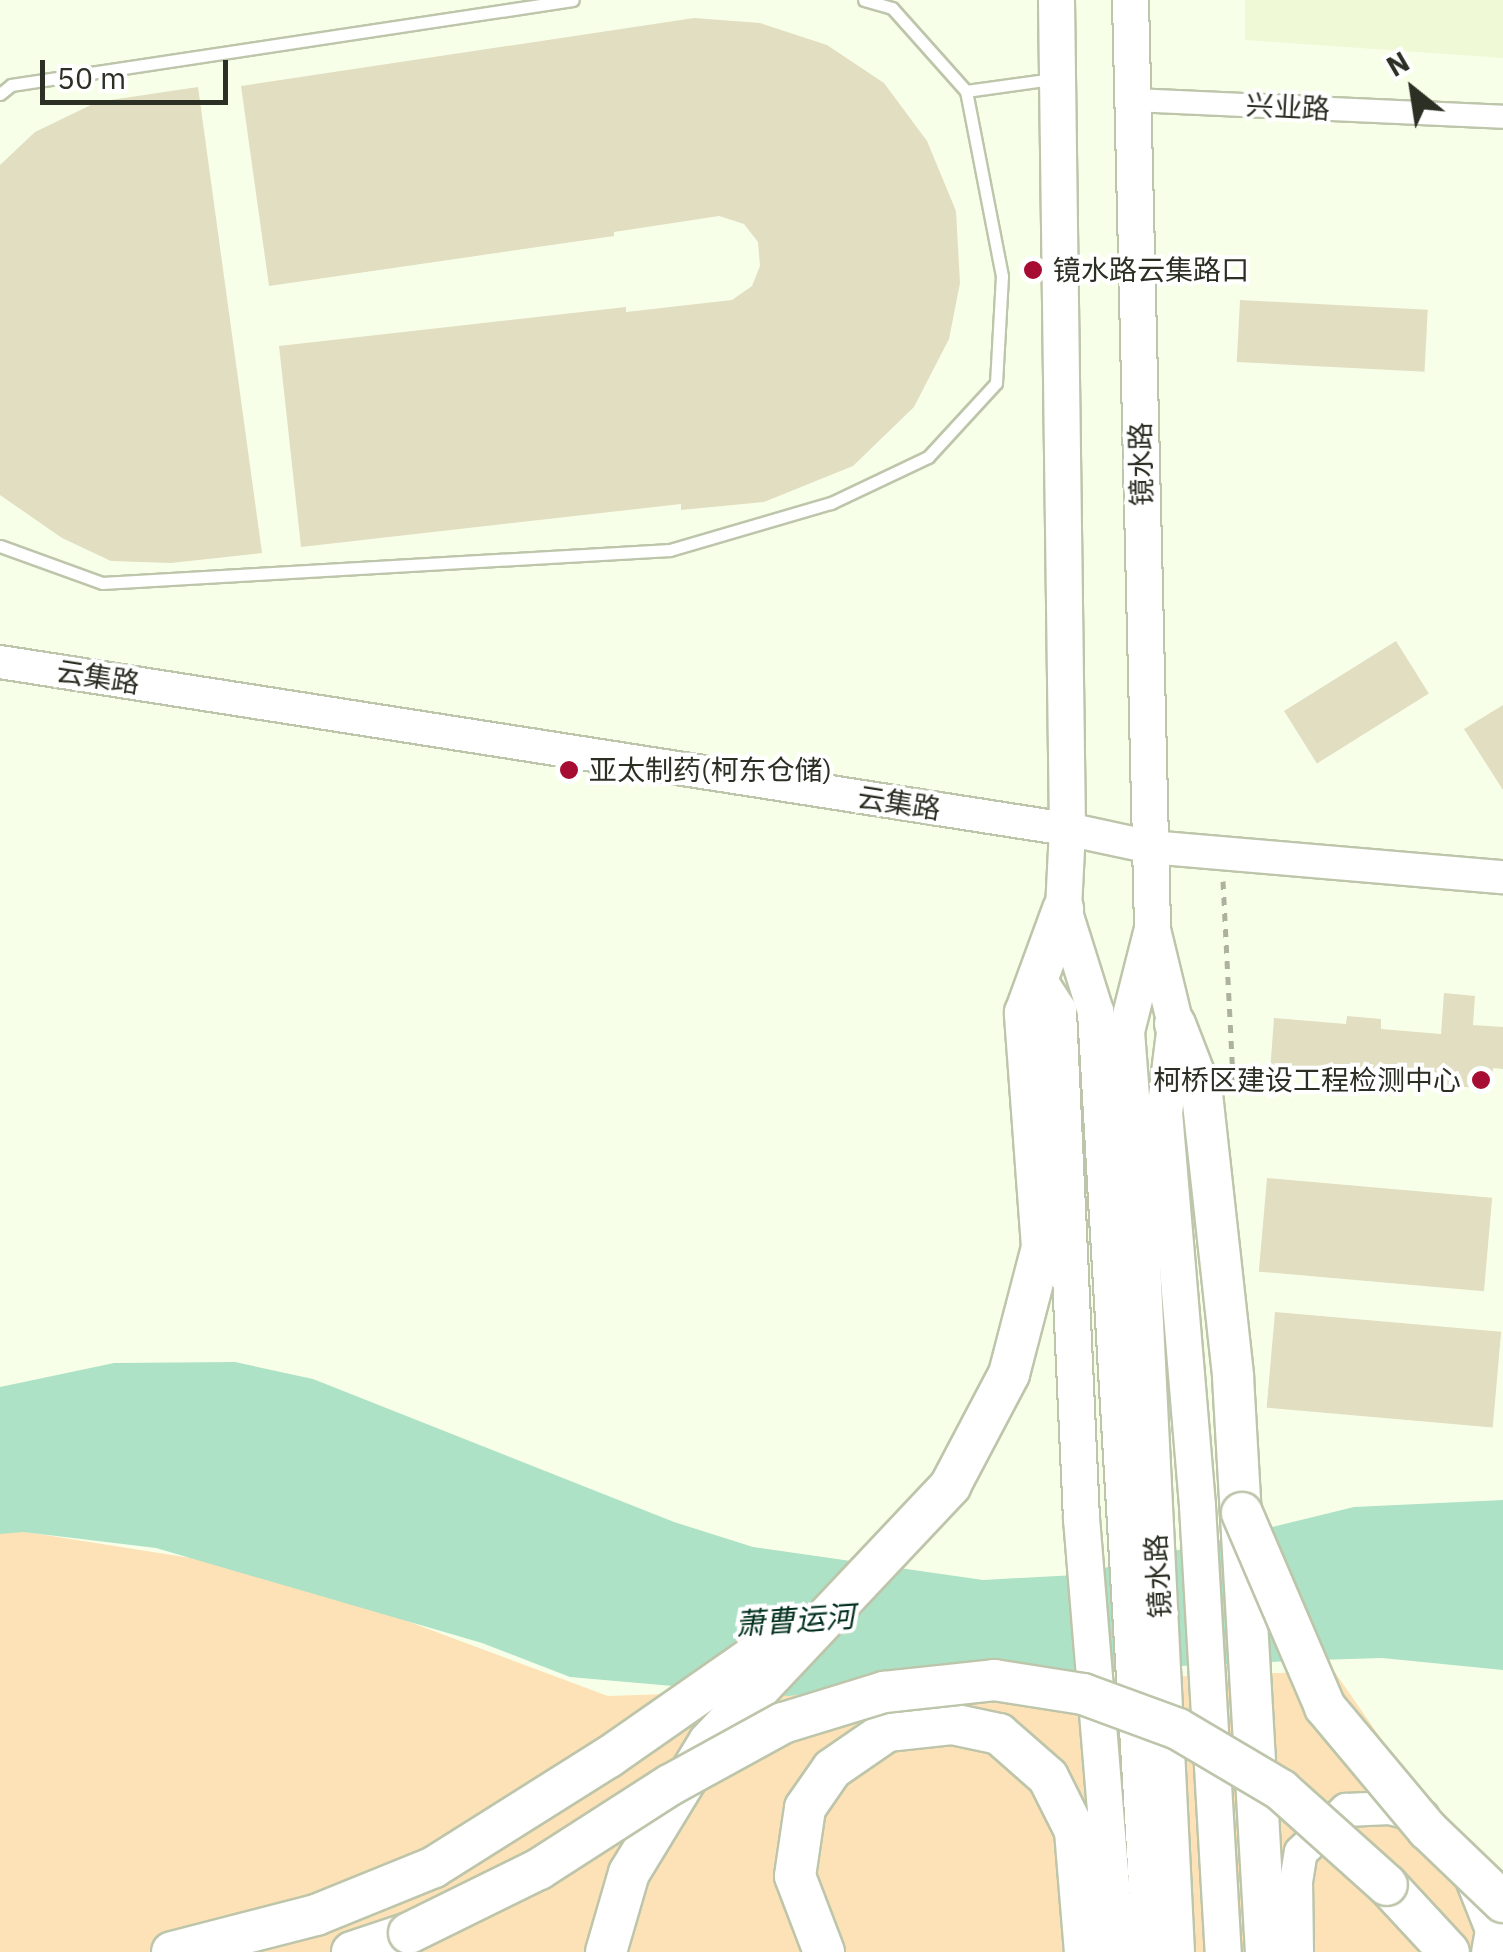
<!DOCTYPE html>
<meta charset="utf-8">
<style>
body{margin:0}
#map{position:relative;width:1503px;height:1952px;overflow:hidden;background:#f8ffe8;font-family:"IBM Plex Sans","Noto Sans SC",sans-serif}
div>[style]{position:absolute}
[style*='--x']{left:calc(var(--x)*1px);top:calc(var(--y)*1px);width:calc(var(--w)*1px);rotate:calc(var(--a)*1deg)}
.built>*{inset:0;background:#eff9d6}
.green>*{inset:0;background:#fde2b7}
.water>*{inset:0;background:#ade2c6}
.building>*{inset:0;background:#e2dec2;transform-origin:0 0}
.path>*{height:5px;margin-top:-2.5px;transform-origin:0;background:repeating-linear-gradient(90deg,#acb29f 0 8px,transparent 0 16px)}
.roads{filter:drop-shadow(2px 0 #bdc5aa) drop-shadow(-2px 0 #bdc5aa) drop-shadow(0 2px #bdc5aa) drop-shadow(0 -2px #bdc5aa)}
.lane>*{height:11px;margin:-5.5px;padding:0 5.5px;transform-origin:5.5px;border-radius:5.5px;background:#fff}
.street>*{height:22px;margin:-11px;padding:0 11px;transform-origin:11px;border-radius:11px;background:#fff}
.secondary>*{height:32px;margin:-16px;padding:0 16px;transform-origin:16px;border-radius:16px;background:#fff}
.primary>*{height:35px;margin:-17.5px;padding:0 17.5px;transform-origin:17.5px;border-radius:17.5px;background:#fff}
.highway>*{height:40px;margin:-20px;padding:0 20px;transform-origin:20px;border-radius:20px;background:#fff}
.bridges{filter:drop-shadow(2px 0 #bdc5aa) drop-shadow(-2px 0 #bdc5aa) drop-shadow(0 2px #bdc5aa) drop-shadow(0 -2px #bdc5aa)}
.highway-bridge>*{height:40px;margin:-20px;padding:0 20px;transform-origin:20px;border-radius:20px;background:#fff}
.dots>*{width:28px;height:28px;translate:-50% -50%;box-sizing:border-box;border:5px solid #fff;border-radius:50%}
span{translate:-50% -50%;white-space:nowrap;text-align:center;line-height:1.15;-webkit-text-stroke:8px #fff;paint-order:stroke}
.street-label{font-size:28px;color:#2c2f24}
.poi-label{font-size:28px;color:#2c2f24}
.left{translate:0 -50%;text-align:left}
.right{translate:-100% -50%;text-align:right}
.water-label{font-size:30px;color:#043220;font-style:italic}
.north{position:absolute;left:1363px;top:40px;width:100px;height:100px;-webkit-text-stroke:8px #fff;paint-order:stroke;rotate:330deg;font-size:28px;font-weight:700;line-height:40px;text-align:center;color:#2c2f24}
.north::after{content:'';display:block;margin:auto;width:35px;height:45px;background:#2c2f24;clip-path:polygon(50% 0,100% 100%,50% 72%,0 100%)}
.scale{position:absolute;left:40px;top:60px;width:188px;height:45px;box-sizing:border-box;border:5px solid #2c2f24;border-top:0;padding-left:12px;font-size:30px;line-height:35px;white-space:nowrap;color:#2c2f24;-webkit-text-stroke:8px #fff;paint-order:stroke}
</style>
<div id="map">
<div class="built">
<div style="clip-path:polygon(1245px 0,1503px 0,1503px 58px,1245px 40px)"></div>
</div>
<div class="green">
<div style="clip-path:polygon(7px 1529px,273px 1571px,608px 1696px,1334px 1671px,1398px 1763px,1491px 1876px,1500px 1952px,0 1952px,0 1531px)"></div>
</div>
<div class="water">
<div style="clip-path:polygon(235px 1362px,313px 1379px,674px 1522px,753px 1547px,983px 1580px,1076px 1575px,1354px 1507px,1503px 1500px,1503px 1670px,1382px 1658px,1316px 1660px,977px 1675px,788px 1696px,570px 1677px,482px 1643px,156px 1548px,23px 1532px,0 1534px,0 1387px,114px 1363px)"></div>
</div>
<div class="building">
<div style="clip-path:polygon(694px 18px,760px 23px,827px 45px,884px 83px,927px 141px,956px 211px,960px 283px,949px 339px,914px 407px,853px 466px,764px 502px,681px 510px,681px 504px,301px 547px,279px 346px,626px 307px,626px 312px,732px 300px,752px 286px,760px 266px,758px 242px,744px 224px,719px 216px,614px 232px,614px 236px,269px 286px,241px 86px)"></div>
<div style="clip-path:polygon(198px 87px,262px 553px,171px 563px,111px 561px,62px 538px,0 495px,0 165px,35px 132px,97px 102px)"></div>
<div style="left:1240px;top:300px;width:188px;height:62px;rotate:3deg"></div>
<div style="left:1396px;top:641px;width:62px;height:132px;rotate:58deg"></div>
<div style="clip-path:polygon(1503px 705px,1503px 790px,1464px 729px)"></div>
<div style="clip-path:polygon(1444px 993px,1475px 996px,1473px 1025px,1503px 1027px,1503px 1069px,1493px 1068px,1491px 1089px,1270px 1072px,1274px 1018px,1346px 1024px,1347px 1016px,1381px 1019px,1381px 1029px,1441px 1034px)"></div>
<div style="left:1267px;top:1178px;width:226px;height:94px;rotate:5deg"></div>
<div style="left:1275px;top:1312px;width:227px;height:96px;rotate:5deg"></div>
</div>
<div class="path">
<div style="--x:1223;--y:881;--w:199;--a:87.1"></div>
</div>
<div class="roads">
<div class="lane">
<div style="--x:966;--y:91;--w:88;--a:-7.9"></div>
<div style="--x:0;--y:94;--w:14;--a:-39"></div>
<div style="--x:11;--y:85;--w:568;--a:-8.6"></div>
<div style="--x:0;--y:546;--w:109;--a:19.9"></div>
<div style="--x:102;--y:583;--w:569;--a:-3.33"></div>
<div style="--x:670;--y:550;--w:168;--a:-16.3"></div>
<div style="--x:831;--y:503;--w:107;--a:-25.4"></div>
<div style="--x:928;--y:457;--w:100;--a:-47.4"></div>
<div style="--x:996;--y:383;--w:107;--a:-86.8"></div>
<div style="--x:1002;--y:276;--w:188;--a:-101"></div>
<div style="--x:966;--y:91;--w:111;--a:-131.7"></div>
<div style="--x:892;--y:8;--w:29;--a:-164"></div>
</div>
<div class="street">
<div style="--x:1133;--y:100;--w:370;--a:2.6"></div>
</div>
<div class="secondary">
<div style="--x:0;--y:662;--w:1080;--a:8.9"></div>
<div style="--x:1067;--y:829;--w:85;--a:12.2"></div>
<div style="--x:1150;--y:847;--w:354;--a:4.9"></div>
<div style="--x:1469;--y:1872;--w:62;--a:68.4"></div>
<div style="--x:1492;--y:1930;--w:22;--a:100"></div>
<div style="--x:1297;--y:1952;--w:70;--a:-90.8"></div>
<div style="--x:1296;--y:1882;--w:30;--a:-81"></div>
<div style="--x:1301;--y:1852;--w:62;--a:-43"></div>
<div style="--x:1346;--y:1810;--w:44;--a:-2.6"></div>
<div style="--x:1390;--y:1808;--w:34;--a:15"></div>
</div>
<div class="primary">
<div style="--x:1056;--y:0;--w:829;--a:89.24"></div>
<div style="--x:1067;--y:829;--w:80;--a:92.9"></div>
<div style="--x:1063;--y:909;--w:107;--a:72.6"></div>
<div style="--x:1095;--y:1011;--w:943;--a:86.65"></div>
<div style="--x:1130;--y:0;--w:929;--a:88.64"></div>
<div style="--x:1152;--y:929;--w:98;--a:76.4"></div>
<div style="--x:1175;--y:1024;--w:89;--a:97.1"></div>
<div style="--x:1164;--y:1112;--w:395;--a:85.2"></div>
<div style="--x:1197;--y:1506;--w:447;--a:86.7"></div>
<div style="--x:1151;--y:932;--w:102;--a:104.2"></div>
<div style="--x:1126;--y:1031;--w:170;--a:85.6"></div>
<div style="--x:1139;--y:1201;--w:752;--a:87.18"></div>
<div style="--x:1036;--y:976;--w:40;--a:57.1"></div>
<div style="--x:1058;--y:1010;--w:509;--a:87.41"></div>
<div style="--x:1081;--y:1518;--w:435;--a:85.3"></div>
</div>
<div class="highway">
<div style="--x:1175;--y:1024;--w:75;--a:68.9"></div>
<div style="--x:1202;--y:1094;--w:285;--a:83.7"></div>
<div style="--x:1233;--y:1377;--w:576;--a:86.72"></div>
<div style="--x:1387;--y:1885;--w:91;--a:47.2"></div>
<div style="--x:172;--y:1952;--w:149;--a:-14.4"></div>
<div style="--x:316;--y:1915;--w:127;--a:-22.1"></div>
<div style="--x:434;--y:1867;--w:207;--a:-32.2"></div>
<div style="--x:609;--y:1757;--w:217;--a:-34.9"></div>
<div style="--x:352;--y:1952;--w:60;--a:-18.4"></div>
<div style="--x:606;--y:1952;--w:82;--a:-73.8"></div>
<div style="--x:629;--y:1873;--w:153;--a:-58.6"></div>
<div style="--x:709;--y:1742;--w:352;--a:-46.7"></div>
<div style="--x:950;--y:1486;--w:127;--a:-62.2"></div>
<div style="--x:1009;--y:1374;--w:131;--a:-75.4"></div>
<div style="--x:1042;--y:1247;--w:235;--a:-94.2"></div>
<div style="--x:1025;--y:1013;--w:111;--a:-69.9"></div>
<div style="--x:824;--y:1952;--w:81;--a:-110.9"></div>
<div style="--x:795;--y:1876;--w:69;--a:-81.6"></div>
<div style="--x:805;--y:1808;--w:47;--a:-55.3"></div>
<div style="--x:832;--y:1769;--w:67;--a:-34.6"></div>
<div style="--x:887;--y:1731;--w:65;--a:-6.1"></div>
<div style="--x:952;--y:1724;--w:48;--a:12"></div>
<div style="--x:999;--y:1734;--w:65;--a:41.3"></div>
<div style="--x:1048;--y:1777;--w:60;--a:63.4"></div>
<div style="--x:1075;--y:1831;--w:121;--a:85.3"></div>
</div>
</div>
<div class="bridges">
<div class="highway-bridge">
<div style="--x:1242;--y:1513;--w:211;--a:66.8"></div>
<div style="--x:1325;--y:1707;--w:160;--a:50.1"></div>
<div style="--x:1428;--y:1830;--w:104;--a:43.8"></div>
<div style="--x:409;--y:1933;--w:145;--a:-26.2"></div>
<div style="--x:539;--y:1869;--w:156;--a:-32.7"></div>
<div style="--x:670;--y:1785;--w:129;--a:-28.8"></div>
<div style="--x:783;--y:1723;--w:106;--a:-17.1"></div>
<div style="--x:884;--y:1692;--w:111;--a:-6.2"></div>
<div style="--x:994;--y:1680;--w:90;--a:8.9"></div>
<div style="--x:1083;--y:1694;--w:101;--a:20.2"></div>
<div style="--x:1178;--y:1729;--w:120;--a:30.6"></div>
<div style="--x:1281;--y:1790;--w:142;--a:41.9"></div>
</div>
</div>
<div class="dots">
<div style="left:1033px;top:270px;background:#a70d32"></div>
<div style="left:569px;top:770px;background:#a70d32"></div>
<div style="left:1481px;top:1080px;background:#a70d32"></div>
</div>
<div class="street-label">
<span style="left:1288px;top:107px;rotate:3deg">兴业路</span>
<span style="left:1141px;top:464px;rotate:-91deg">镜水路</span>
<span style="left:98px;top:677px;rotate:9deg">云集路</span>
<span style="left:899px;top:803px;rotate:9deg">云集路</span>
<span style="left:1158px;top:1576px;rotate:-93deg">镜水路</span>
</div>
<div class="poi-label">
<span class="left" style="left:1053px;top:270px">镜水路云集路口</span>
<span class="left" style="left:589px;top:770px">亚太制药(柯东仓储)</span>
<span class="right" style="left:1461px;top:1080px">柯桥区建设工程检测中心</span>
</div>
<div class="water-label">
<span style="left:795px;top:1620px;rotate:-4deg">萧曹运河</span>
</div>
<div class="north">N</div>
<div class="scale">50 m</div>
</div>
